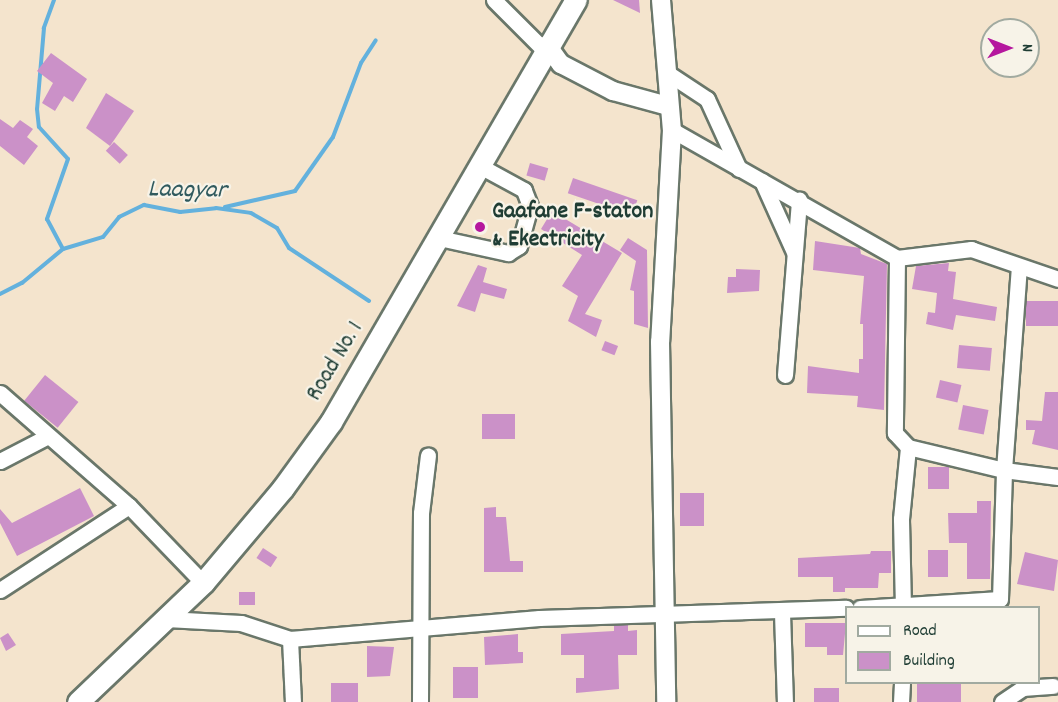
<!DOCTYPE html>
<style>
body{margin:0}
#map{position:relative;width:1058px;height:702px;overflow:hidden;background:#f4e4cd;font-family:Dekko,sans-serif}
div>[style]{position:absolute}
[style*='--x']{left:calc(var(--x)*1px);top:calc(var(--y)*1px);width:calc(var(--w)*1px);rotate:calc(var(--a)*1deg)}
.stream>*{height:4px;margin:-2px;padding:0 2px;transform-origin:2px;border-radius:2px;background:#63b1dd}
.building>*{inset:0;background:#cb91c8;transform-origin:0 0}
.roads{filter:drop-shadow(2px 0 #6a776a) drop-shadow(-2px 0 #6a776a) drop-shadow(0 2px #6a776a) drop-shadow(0 -2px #6a776a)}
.minor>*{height:15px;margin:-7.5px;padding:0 7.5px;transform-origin:7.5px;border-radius:7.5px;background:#fff}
.major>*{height:18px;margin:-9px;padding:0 9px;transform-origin:9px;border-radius:9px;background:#fff}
.highway>*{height:21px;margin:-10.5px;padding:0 10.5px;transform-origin:10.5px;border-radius:10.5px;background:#fff}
.dots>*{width:16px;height:16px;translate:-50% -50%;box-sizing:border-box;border:3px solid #f7f3e8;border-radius:50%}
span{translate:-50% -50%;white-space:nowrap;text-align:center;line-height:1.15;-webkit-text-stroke:4.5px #f7f3e8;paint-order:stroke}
.poi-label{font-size:24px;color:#1f3d34;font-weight:700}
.left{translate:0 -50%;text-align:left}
.street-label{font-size:24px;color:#1f3d34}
.water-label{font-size:26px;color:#305a5e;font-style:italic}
.legend{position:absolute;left:845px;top:606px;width:195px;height:78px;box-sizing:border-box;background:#f7f3e8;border:2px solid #a1aaa0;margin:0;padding:8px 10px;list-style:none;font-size:18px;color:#1f3d34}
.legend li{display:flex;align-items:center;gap:12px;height:30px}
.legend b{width:30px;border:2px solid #a1aaa0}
.north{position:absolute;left:980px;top:18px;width:60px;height:60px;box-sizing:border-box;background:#f7f3e8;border:2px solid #a1aaa0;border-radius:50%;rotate:90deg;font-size:16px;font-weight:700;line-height:24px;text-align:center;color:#1f3d34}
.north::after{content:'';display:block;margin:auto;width:21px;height:27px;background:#b5179e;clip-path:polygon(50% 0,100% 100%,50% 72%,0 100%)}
</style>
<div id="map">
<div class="stream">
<div style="--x:54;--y:0;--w:30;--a:110"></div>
<div style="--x:44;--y:28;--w:81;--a:94.9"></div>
<div style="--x:37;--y:109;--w:18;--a:84"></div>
<div style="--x:39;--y:127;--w:43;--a:47.8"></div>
<div style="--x:68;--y:159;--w:64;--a:109.3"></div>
<div style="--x:47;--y:219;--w:34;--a:62"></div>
<div style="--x:225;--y:207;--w:72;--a:-12.9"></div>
<div style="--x:295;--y:191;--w:66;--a:-54.9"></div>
<div style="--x:333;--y:137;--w:79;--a:-69.3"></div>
<div style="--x:361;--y:63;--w:27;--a:-57"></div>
<div style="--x:0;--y:294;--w:25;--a:-27"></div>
<div style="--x:22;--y:283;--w:53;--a:-39.7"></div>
<div style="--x:63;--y:249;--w:42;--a:-16.7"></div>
<div style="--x:103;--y:237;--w:26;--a:-51"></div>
<div style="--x:119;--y:217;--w:28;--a:-26"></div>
<div style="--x:144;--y:205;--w:37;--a:11"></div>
<div style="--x:180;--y:212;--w:36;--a:-6"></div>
<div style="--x:216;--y:208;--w:35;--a:8"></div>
<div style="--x:251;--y:213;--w:30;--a:30"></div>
<div style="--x:277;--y:228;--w:23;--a:59"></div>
<div style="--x:289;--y:248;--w:96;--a:33.5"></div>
</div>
<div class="building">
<div style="clip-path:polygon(613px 0,639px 0,640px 13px)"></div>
<div style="clip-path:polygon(51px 53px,87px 79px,73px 102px,64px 96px,55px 111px,42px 103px,53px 83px,37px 71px)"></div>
<div style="clip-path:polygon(106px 93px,134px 111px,110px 146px,86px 128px)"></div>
<div style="clip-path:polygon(0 119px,13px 128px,20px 120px,33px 129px,27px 137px,38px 146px,24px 165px,0 146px)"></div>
<div style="left:114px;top:142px;width:19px;height:12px;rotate:43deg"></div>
<div style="left:530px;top:163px;width:19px;height:13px;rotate:16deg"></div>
<div style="left:573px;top:178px;width:68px;height:16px;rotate:19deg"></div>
<div style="clip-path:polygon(552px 211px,622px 253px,585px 314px,602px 320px,596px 337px,568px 321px,578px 296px,562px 286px,582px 255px,541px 229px)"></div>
<div style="clip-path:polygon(628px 238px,647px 250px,648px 328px,634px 324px,634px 291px,630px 290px,636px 261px,620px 250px)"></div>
<div style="clip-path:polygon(815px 241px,860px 248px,861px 254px,887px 264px,884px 410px,857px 407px,858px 396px,807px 393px,808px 366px,859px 373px,859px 359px,863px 359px,863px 324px,860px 324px,864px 276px,813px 270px)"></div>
<div style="clip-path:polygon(949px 263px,948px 271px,956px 272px,953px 299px,997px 307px,995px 321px,956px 315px,953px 330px,926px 324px,928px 312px,935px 313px,937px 293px,912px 289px,916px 266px)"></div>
<div style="clip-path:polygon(478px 265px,487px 268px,483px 282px,507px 289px,504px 299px,481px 293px,475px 312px,457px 306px)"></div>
<div style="clip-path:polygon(736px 269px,760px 270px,759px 291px,727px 293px,728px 277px,736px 277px)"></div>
<div style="left:1026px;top:301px;width:32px;height:25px"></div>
<div style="left:605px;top:341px;width:14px;height:10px;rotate:21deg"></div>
<div style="left:959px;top:345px;width:33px;height:23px;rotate:5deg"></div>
<div style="left:45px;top:375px;width:43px;height:33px;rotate:39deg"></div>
<div style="left:940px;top:380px;width:22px;height:18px;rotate:13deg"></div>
<div style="clip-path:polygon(1045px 392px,1058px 392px,1058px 450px,1032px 444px,1035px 430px,1026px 430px,1026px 420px,1042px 421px)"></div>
<div style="left:963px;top:405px;width:26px;height:25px;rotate:11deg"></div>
<div style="left:482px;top:414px;width:33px;height:25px"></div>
<div style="left:949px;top:467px;width:22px;height:21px;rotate:90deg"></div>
<div style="clip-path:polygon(80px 488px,94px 516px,17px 556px,0 523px,0 509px,12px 523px)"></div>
<div style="left:680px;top:493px;width:24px;height:33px"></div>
<div style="clip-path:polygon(977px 501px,991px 501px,990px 579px,967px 579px,967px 543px,949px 543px,948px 513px,977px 513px)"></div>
<div style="clip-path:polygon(496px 507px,496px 517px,506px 517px,510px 561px,523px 561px,523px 572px,484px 572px,484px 508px)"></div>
<div style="left:263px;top:548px;width:17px;height:12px;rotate:33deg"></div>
<div style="left:928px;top:550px;width:20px;height:27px"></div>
<div style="clip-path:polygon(871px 551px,891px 551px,891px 573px,879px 573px,878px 588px,845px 588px,845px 592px,833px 592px,833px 577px,798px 577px,798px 558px,870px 554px)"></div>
<div style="clip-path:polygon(1025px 552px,1058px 560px,1054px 591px,1017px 584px)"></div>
<div style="left:239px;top:592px;width:16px;height:13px"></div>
<div style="clip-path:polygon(805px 623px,846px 623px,843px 655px,827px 655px,827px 647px,805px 647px)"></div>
<div style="clip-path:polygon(614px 625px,628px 625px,628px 631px,637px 630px,637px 655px,618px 655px,619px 689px,576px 693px,576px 678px,584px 678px,584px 655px,561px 655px,561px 634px,614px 631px)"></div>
<div style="clip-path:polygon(8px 633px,16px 645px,6px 651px,0 638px)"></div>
<div style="clip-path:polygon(518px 634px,518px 652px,523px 652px,523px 663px,485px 665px,484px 637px)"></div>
<div style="clip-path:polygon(367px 646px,394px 647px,390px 676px,367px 677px)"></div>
<div style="left:478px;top:667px;width:31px;height:25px;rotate:90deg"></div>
<div style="left:917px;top:682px;width:44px;height:20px"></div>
<div style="left:331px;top:683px;width:27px;height:19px"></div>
<div style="left:814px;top:688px;width:25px;height:14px"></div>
</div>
<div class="roads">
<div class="minor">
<div style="--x:494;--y:0;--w:72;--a:45"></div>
<div style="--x:666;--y:72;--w:49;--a:33.4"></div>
<div style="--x:707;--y:99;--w:77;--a:65.4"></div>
<div style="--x:672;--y:130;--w:259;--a:29.6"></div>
<div style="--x:897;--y:258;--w:175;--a:90.7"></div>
<div style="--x:895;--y:433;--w:19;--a:47"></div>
<div style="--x:908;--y:447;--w:99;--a:13.5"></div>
<div style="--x:1004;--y:470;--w:54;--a:7.4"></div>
<div style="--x:762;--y:181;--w:78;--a:65.7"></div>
<div style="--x:439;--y:238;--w:71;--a:12.3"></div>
<div style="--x:508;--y:253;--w:13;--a:-32"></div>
<div style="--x:519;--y:246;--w:41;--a:-74.6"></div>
<div style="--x:530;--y:206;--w:17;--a:-111"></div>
<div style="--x:524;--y:190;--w:50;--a:-151.4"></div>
<div style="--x:897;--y:258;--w:75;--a:-6.9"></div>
<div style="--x:971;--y:249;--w:92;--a:19"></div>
<div style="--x:785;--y:375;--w:176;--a:-85.4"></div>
<div style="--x:0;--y:393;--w:171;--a:41.2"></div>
<div style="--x:129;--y:506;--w:107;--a:46.1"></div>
<div style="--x:0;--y:461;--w:54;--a:-27.5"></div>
<div style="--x:0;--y:590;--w:154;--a:-33.1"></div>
<div style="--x:860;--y:608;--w:140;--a:-3.7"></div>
<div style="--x:1000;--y:599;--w:129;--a:-88.2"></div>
<div style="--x:1004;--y:470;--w:204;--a:-85.8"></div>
<div style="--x:903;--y:608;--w:89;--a:-91.3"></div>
<div style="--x:901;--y:519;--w:72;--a:-84.4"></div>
<div style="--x:782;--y:613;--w:89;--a:88.1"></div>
<div style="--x:166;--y:619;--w:75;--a:3.1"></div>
<div style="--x:241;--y:623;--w:52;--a:18.1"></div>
<div style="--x:290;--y:639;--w:250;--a:-4.8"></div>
<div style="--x:539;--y:618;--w:307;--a:-1.9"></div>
<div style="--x:290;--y:639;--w:63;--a:87.3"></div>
<div style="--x:420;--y:702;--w:189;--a:-89.7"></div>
<div style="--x:421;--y:513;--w:58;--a:-83.1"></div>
<div style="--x:901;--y:702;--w:20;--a:-87"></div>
<div style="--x:1002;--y:702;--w:25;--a:-34"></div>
<div style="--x:1023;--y:688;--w:30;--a:-4"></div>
</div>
<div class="major">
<div style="--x:661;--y:0;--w:130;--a:85.2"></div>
<div style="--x:672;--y:130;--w:212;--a:93.2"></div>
<div style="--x:660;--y:342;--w:360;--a:89"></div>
<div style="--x:547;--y:45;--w:24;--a:54"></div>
<div style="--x:561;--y:64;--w:59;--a:27.4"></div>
<div style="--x:613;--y:91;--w:57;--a:15.3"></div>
</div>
<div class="highway">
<div style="--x:78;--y:702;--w:173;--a:-43.6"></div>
<div style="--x:203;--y:583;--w:124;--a:-49.9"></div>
<div style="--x:283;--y:488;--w:82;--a:-54"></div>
<div style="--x:331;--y:422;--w:488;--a:-59.9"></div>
</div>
</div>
<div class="dots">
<div style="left:480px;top:227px;background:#b5179e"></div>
</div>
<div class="poi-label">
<span class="left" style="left:492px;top:227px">Gaafane F-staton<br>&amp; Ekectricity</span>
</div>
<div class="street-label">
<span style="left:336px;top:362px;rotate:-59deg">Road No. 1</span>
</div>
<div class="water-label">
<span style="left:187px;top:191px;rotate:1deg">Laagyar</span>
</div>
<ul class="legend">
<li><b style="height:8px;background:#fff"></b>Road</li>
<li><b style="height:16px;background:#cb91c8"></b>Building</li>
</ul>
<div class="north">N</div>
</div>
